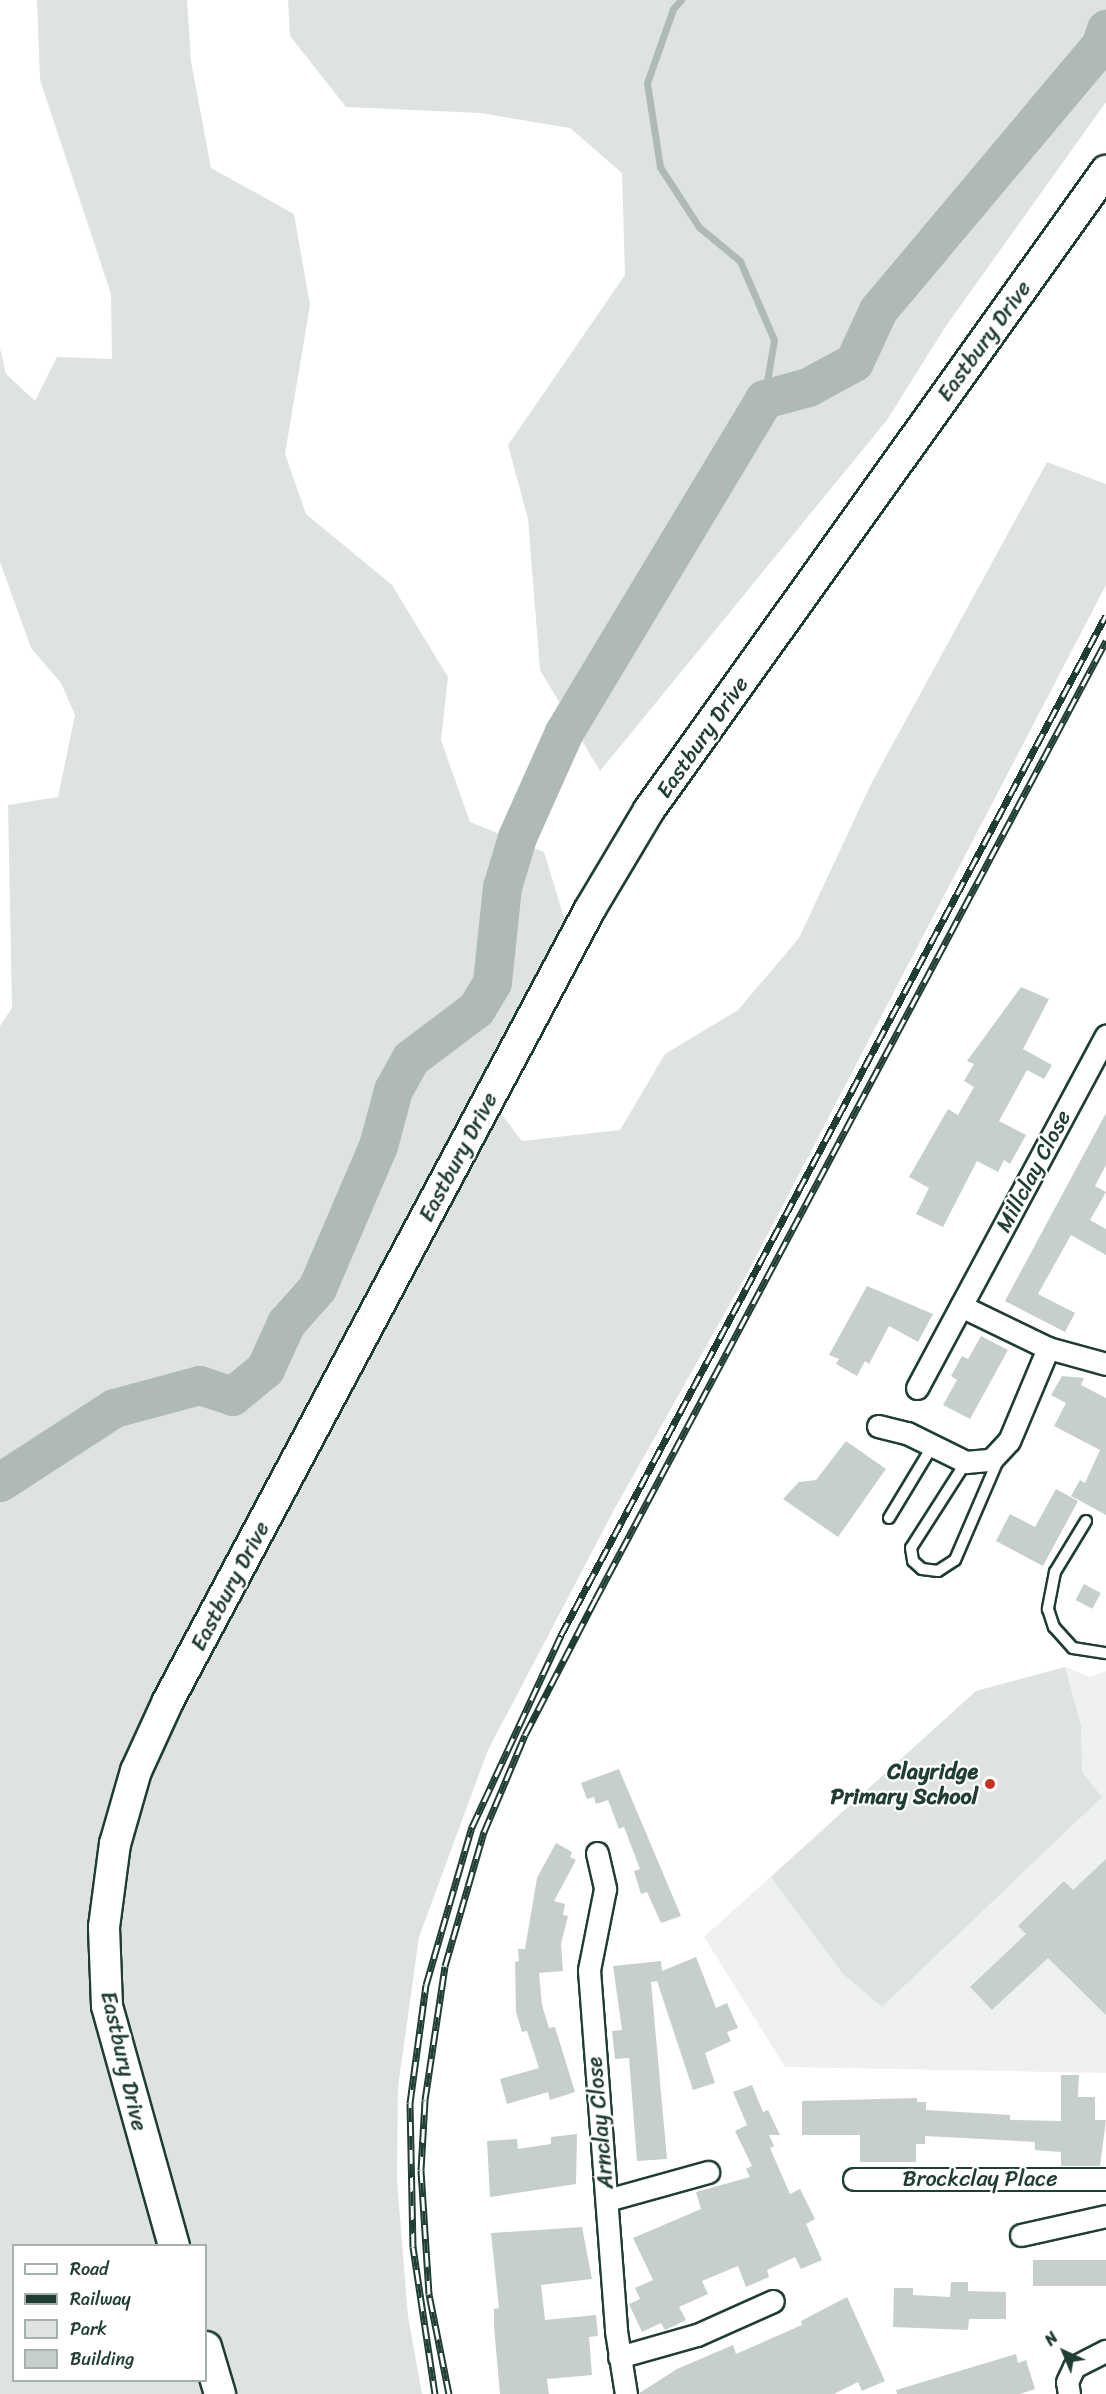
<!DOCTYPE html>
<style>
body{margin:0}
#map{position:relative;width:1106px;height:2394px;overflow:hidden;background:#fff;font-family:Sriracha,sans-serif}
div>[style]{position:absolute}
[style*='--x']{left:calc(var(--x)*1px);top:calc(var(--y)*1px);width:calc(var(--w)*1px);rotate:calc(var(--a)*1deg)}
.built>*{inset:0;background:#eef1f0}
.green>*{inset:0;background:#dee3e2}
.stream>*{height:7px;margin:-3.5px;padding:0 3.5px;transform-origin:3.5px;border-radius:3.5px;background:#afbab7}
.river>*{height:39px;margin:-19.5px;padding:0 19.5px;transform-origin:19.5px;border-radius:19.5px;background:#afbab7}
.building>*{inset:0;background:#c7cfcc;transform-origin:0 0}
.roads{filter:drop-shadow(2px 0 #1f3d34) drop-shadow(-2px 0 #1f3d34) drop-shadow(0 2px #1f3d34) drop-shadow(0 -2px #1f3d34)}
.lane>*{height:10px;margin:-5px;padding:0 5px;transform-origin:5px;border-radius:5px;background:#fff}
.street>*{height:21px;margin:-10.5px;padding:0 10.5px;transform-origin:10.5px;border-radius:10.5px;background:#fff}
.secondary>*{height:30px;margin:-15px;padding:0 15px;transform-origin:15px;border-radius:15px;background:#fff}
.rail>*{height:7px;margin-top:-3.5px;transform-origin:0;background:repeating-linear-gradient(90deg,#fff 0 14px,#1f3d34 0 28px);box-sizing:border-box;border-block:2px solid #1f3d34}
.dots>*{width:16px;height:16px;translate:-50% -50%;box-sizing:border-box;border:3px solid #fff;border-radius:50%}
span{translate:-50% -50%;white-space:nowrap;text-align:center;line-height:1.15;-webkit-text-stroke:4.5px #fff;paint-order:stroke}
.street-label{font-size:22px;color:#1f3d34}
.poi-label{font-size:22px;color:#1f3d34;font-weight:700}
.right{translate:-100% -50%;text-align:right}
.legend{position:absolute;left:12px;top:2244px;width:195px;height:138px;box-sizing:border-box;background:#fff;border:2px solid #a5b1ae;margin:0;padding:8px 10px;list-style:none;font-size:18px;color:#1f3d34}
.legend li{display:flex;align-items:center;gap:12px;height:30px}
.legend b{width:30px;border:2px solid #a5b1ae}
.north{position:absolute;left:1034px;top:2322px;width:60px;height:60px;-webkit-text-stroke:4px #fff;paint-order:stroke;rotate:316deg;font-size:16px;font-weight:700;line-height:24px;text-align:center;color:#1f3d34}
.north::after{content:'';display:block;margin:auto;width:21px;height:27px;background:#1f3d34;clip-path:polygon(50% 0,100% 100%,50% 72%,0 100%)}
</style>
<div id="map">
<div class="built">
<div style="clip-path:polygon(1065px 1667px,1090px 1677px,1106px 1671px,1106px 2073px,785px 2067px,704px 1937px,976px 1691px)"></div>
</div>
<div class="green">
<div style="clip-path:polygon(evenodd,37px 0,187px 0,191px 61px,211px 168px,294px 214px,310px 305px,285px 454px,306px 514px,392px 585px,448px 677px,441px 740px,470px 822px,544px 852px,568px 931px,482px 1089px,522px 1141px,620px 1130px,665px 1054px,738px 1010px,799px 938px,872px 782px,1047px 462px,1106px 484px,1106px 585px,748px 1272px,615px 1508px,488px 1750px,419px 1937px,398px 2087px,397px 2180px,408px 2316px,422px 2394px,0 2394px,0 1026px,12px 1008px,8px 805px,58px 797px,75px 715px,61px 683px,31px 648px,0 562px,0 348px,6px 374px,35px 401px,57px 357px,112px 359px,111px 294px,40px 80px,37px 0,14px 2246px,206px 2246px,206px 2380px,14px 2380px,14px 2246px)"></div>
<div style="clip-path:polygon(288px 0,1106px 0,1106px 102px,946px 326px,887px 420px,600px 771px,540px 670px,528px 519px,508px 445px,625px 275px,622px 173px,570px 128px,480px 113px,346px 107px,290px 36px)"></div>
<div style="clip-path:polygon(1065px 1667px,1081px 1725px,1082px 1772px,1102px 1797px,882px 2007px,843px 1974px,771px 1877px,976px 1691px)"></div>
</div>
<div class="stream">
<div style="--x:681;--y:0;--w:12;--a:132"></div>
<div style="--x:673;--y:9;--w:78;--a:109.4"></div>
<div style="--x:647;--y:83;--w:85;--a:81.2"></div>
<div style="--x:660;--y:167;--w:72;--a:57"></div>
<div style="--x:699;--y:227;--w:53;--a:39.7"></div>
<div style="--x:740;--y:261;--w:86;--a:66.7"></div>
<div style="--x:774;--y:340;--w:60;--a:99.6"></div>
</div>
<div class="river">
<div style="--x:0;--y:1482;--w:136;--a:-33"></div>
<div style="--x:114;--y:1408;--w:88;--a:-15.1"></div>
<div style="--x:199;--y:1385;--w:35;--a:18"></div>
<div style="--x:232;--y:1396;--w:43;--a:-39.3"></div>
<div style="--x:265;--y:1369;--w:51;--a:-65.5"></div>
<div style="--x:286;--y:1323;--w:47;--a:-48.5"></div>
<div style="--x:317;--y:1288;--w:155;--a:-66.8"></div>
<div style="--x:378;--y:1146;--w:58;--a:-75"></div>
<div style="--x:393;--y:1090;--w:37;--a:-61"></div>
<div style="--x:411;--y:1058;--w:81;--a:-37"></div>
<div style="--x:476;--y:1009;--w:31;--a:-59"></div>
<div style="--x:492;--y:982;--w:96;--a:-84"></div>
<div style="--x:502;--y:887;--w:52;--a:-73.3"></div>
<div style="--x:517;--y:837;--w:115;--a:-65.9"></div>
<div style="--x:564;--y:732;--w:388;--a:-59"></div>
<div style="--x:764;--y:399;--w:46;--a:-15.3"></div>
<div style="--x:808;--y:387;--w:52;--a:-28.5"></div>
<div style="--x:854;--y:362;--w:57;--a:-65.2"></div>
<div style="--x:878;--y:310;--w:347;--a:-50"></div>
<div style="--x:1101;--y:44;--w:16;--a:-72"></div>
</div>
<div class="building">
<div style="clip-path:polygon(1021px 987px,1049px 999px,1023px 1049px,1052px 1065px,1044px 1079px,1027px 1070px,999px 1121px,1026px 1135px,1010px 1164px,1004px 1160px,998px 1172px,977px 1161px,943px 1227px,916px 1214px,929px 1188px,909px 1177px,948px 1109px,958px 1115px,974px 1087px,964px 1081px,974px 1064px,967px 1061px)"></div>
<div style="clip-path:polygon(1106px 1113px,1106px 1165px,1095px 1186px,1106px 1192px,1090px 1220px,1106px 1229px,1106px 1255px,1071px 1235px,1038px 1294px,1075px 1313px,1065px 1332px,1005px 1301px)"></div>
<div style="clip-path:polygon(867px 1286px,933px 1314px,918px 1342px,889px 1326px,869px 1364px,865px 1361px,857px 1376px,836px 1364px,839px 1359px,829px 1355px)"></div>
<div style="clip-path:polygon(981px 1336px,1008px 1350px,970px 1419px,943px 1405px,957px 1380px,951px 1376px,962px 1356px,968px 1359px)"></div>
<div style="clip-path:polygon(1062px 1376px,1084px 1378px,1081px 1385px,1106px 1398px,1106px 1515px,1071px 1496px,1080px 1480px,1085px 1483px,1100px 1450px,1054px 1426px,1066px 1403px,1051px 1395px)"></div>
<div style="clip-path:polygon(846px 1441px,886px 1469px,838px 1537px,783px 1499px,799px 1482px,816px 1480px)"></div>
<div style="clip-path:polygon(1056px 1489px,1078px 1501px,1043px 1566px,996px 1541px,1010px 1514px,1035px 1527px)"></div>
<div style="left:1084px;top:1584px;width:19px;height:18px;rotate:28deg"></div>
<div style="clip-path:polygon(619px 1769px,681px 1916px,661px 1923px,647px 1892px,641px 1894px,634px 1871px,640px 1869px,624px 1827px,619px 1829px,608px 1800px,596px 1804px,594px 1797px,587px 1799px,581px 1783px)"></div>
<div style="clip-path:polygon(556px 1843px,572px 1852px,570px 1857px,576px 1860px,554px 1901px,565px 1904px,563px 1915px,568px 1916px,561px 1944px,563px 1971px,539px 1973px,542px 2005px,549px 2028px,555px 2027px,575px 2092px,550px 2100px,548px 2092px,507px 2104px,500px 2079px,539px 2068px,527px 2031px,522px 2032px,516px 2012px,515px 1962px,519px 1961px,518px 1949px,525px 1949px,537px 1878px)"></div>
<div style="clip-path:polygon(1106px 1859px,1106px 2015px,1048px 1958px,992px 2010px,970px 1987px,1026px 1934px,1018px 1926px,1064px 1881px,1073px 1890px)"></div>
<div style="clip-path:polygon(696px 1957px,716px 2008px,727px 2003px,738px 2028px,727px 2032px,731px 2041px,705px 2053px,715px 2083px,693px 2090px,657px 1981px,651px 1982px,667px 2159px,637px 2161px,629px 2058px,615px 2059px,612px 2031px,622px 2030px,613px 1966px,661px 1961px,662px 1971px)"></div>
<div style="clip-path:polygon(1061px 2075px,1079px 2075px,1078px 2097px,1095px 2097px,1095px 2120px,1106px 2120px,1100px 2166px,1061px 2166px,1061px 2152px,1035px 2150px,1035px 2142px,925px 2136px,925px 2144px,916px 2144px,916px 2162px,860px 2162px,860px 2135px,802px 2135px,802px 2101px,917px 2098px,917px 2102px,926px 2102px,926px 2110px,1010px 2115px,1010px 2120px,1061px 2121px)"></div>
<div style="clip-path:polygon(752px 2085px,763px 2112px,768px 2110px,780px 2135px,769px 2135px,774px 2146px,770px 2148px,790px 2194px,800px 2189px,815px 2219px,806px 2224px,822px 2260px,801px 2269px,795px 2257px,767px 2270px,769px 2277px,746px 2287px,738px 2266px,702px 2281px,708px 2294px,679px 2307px,686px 2320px,665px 2330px,661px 2323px,642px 2332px,629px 2304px,640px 2299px,635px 2288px,653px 2280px,633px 2238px,701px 2209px,696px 2192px,750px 2177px,746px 2169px,752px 2166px,735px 2131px,747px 2125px,733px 2092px)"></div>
<div style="clip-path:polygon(577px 2134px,576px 2184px,490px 2197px,487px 2141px,517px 2139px,518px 2149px,551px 2144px,551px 2137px)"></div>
<div style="clip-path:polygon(582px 2227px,592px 2279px,541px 2285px,545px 2320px,596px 2315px,598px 2336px,589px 2337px,592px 2375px,547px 2379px,549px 2394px,500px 2394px,494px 2327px,494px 2309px,499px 2308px,491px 2233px)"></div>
<div style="left:1106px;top:2260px;width:26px;height:73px;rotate:90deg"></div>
<div style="clip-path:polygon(951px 2282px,968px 2282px,968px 2291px,1006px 2292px,1006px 2319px,969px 2319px,968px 2330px,893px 2327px,894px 2288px,913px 2288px,913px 2295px,950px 2297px)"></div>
<div style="clip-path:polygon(847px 2297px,885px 2381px,862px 2391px,858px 2382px,834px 2394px,638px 2394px,677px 2369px,733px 2345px,736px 2354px,802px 2325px,801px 2321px)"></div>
<div style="clip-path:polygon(1016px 2354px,1018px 2363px,1026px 2360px,1035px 2389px,1020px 2394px,897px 2394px,896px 2390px)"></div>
</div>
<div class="roads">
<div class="lane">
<div style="--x:966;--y:1462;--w:102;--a:122.6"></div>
<div style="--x:911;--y:1548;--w:13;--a:81"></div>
<div style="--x:913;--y:1561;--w:12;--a:42"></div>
<div style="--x:922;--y:1569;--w:16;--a:7"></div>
<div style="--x:938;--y:1571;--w:20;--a:-33"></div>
<div style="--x:955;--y:1560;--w:111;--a:-66.7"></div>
<div style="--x:889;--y:1518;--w:85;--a:-58.9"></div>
<div style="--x:1086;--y:1521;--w:60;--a:121.3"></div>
<div style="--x:1055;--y:1572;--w:38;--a:101"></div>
<div style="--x:1048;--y:1609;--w:19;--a:72"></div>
<div style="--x:1054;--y:1627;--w:28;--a:48"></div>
<div style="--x:1073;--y:1648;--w:33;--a:9"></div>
</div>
<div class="street">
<div style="--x:961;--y:1306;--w:97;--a:25.8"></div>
<div style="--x:1048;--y:1348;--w:60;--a:15.4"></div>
<div style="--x:917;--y:1388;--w:400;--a:-61.8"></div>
<div style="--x:878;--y:1426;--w:30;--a:14"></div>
<div style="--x:907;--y:1433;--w:66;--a:26.2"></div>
<div style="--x:966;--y:1462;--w:25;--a:-5"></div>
<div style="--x:991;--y:1460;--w:26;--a:-47"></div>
<div style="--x:1009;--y:1441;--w:101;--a:-67.2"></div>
<div style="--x:597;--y:1853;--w:37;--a:77"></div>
<div style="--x:605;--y:1889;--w:83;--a:101.2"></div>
<div style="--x:589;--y:1970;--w:362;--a:85.7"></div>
<div style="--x:616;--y:2331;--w:64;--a:81"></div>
<div style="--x:854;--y:2179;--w:252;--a:0"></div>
<div style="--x:607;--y:2200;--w:105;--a:-15.5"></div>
<div style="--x:1021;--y:2235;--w:87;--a:-12.6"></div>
<div style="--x:619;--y:2357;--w:81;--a:-15.8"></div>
<div style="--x:697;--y:2335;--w:83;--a:-24.1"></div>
<div style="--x:1069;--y:2394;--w:12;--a:-99"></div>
<div style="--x:1067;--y:2382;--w:17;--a:-65"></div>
<div style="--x:1074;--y:2367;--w:36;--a:-27"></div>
</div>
<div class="secondary">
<div style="--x:174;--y:2246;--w:249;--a:-105.6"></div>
<div style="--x:107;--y:2006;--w:79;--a:-92.2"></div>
<div style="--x:104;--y:1927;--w:84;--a:-82.5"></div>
<div style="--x:115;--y:1844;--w:76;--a:-74"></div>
<div style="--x:136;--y:1771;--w:77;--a:-65.4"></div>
<div style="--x:168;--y:1701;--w:897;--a:-61.95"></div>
<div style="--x:590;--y:909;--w:115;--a:-59.2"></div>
<div style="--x:649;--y:810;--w:786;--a:-54.43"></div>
<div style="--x:206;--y:2347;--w:49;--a:73.4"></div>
</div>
</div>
<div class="rail">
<div style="--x:435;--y:2394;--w:149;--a:-98.5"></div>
<div style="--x:413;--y:2247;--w:144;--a:-91.2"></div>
<div style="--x:410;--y:2103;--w:119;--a:-82.3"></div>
<div style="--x:426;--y:1985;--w:165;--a:-73.8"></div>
<div style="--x:472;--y:1827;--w:212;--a:-65.1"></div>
<div style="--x:561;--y:1635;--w:1156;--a:-61.88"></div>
<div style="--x:449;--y:2394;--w:102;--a:-101.3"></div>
<div style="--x:429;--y:2294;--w:124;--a:-93.7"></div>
<div style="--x:421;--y:2170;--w:70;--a:-86.7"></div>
<div style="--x:425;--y:2100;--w:135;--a:-81.5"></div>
<div style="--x:445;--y:1966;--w:140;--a:-73.8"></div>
<div style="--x:484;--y:1832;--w:105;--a:-67.1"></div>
<div style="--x:525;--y:1735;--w:152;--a:-62.6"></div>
<div style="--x:595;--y:1600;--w:1087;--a:-61.95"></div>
</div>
<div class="dots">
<div style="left:990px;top:1784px;background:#c8321e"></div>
</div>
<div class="street-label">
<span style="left:984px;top:341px;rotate:-54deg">Eastbury Drive</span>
<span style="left:702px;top:737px;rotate:-55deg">Eastbury Drive</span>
<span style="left:458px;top:1157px;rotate:-62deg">Eastbury Drive</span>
<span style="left:1033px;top:1171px;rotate:-62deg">Millclay Close</span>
<span style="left:230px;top:1586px;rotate:-62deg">Eastbury Drive</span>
<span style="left:124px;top:2061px;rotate:77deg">Eastbury Drive</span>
<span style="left:600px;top:2123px;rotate:-95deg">Arnclay Close</span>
<span style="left:980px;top:2179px">Brockclay Place</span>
</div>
<div class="poi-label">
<span class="right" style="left:978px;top:1784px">Clayridge<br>Primary School</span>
</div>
<ul class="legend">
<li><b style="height:8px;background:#fff"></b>Road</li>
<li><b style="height:8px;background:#1f3d34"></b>Railway</li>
<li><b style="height:16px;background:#dee3e2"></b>Park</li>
<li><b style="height:16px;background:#c7cfcc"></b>Building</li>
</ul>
<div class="north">N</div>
</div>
